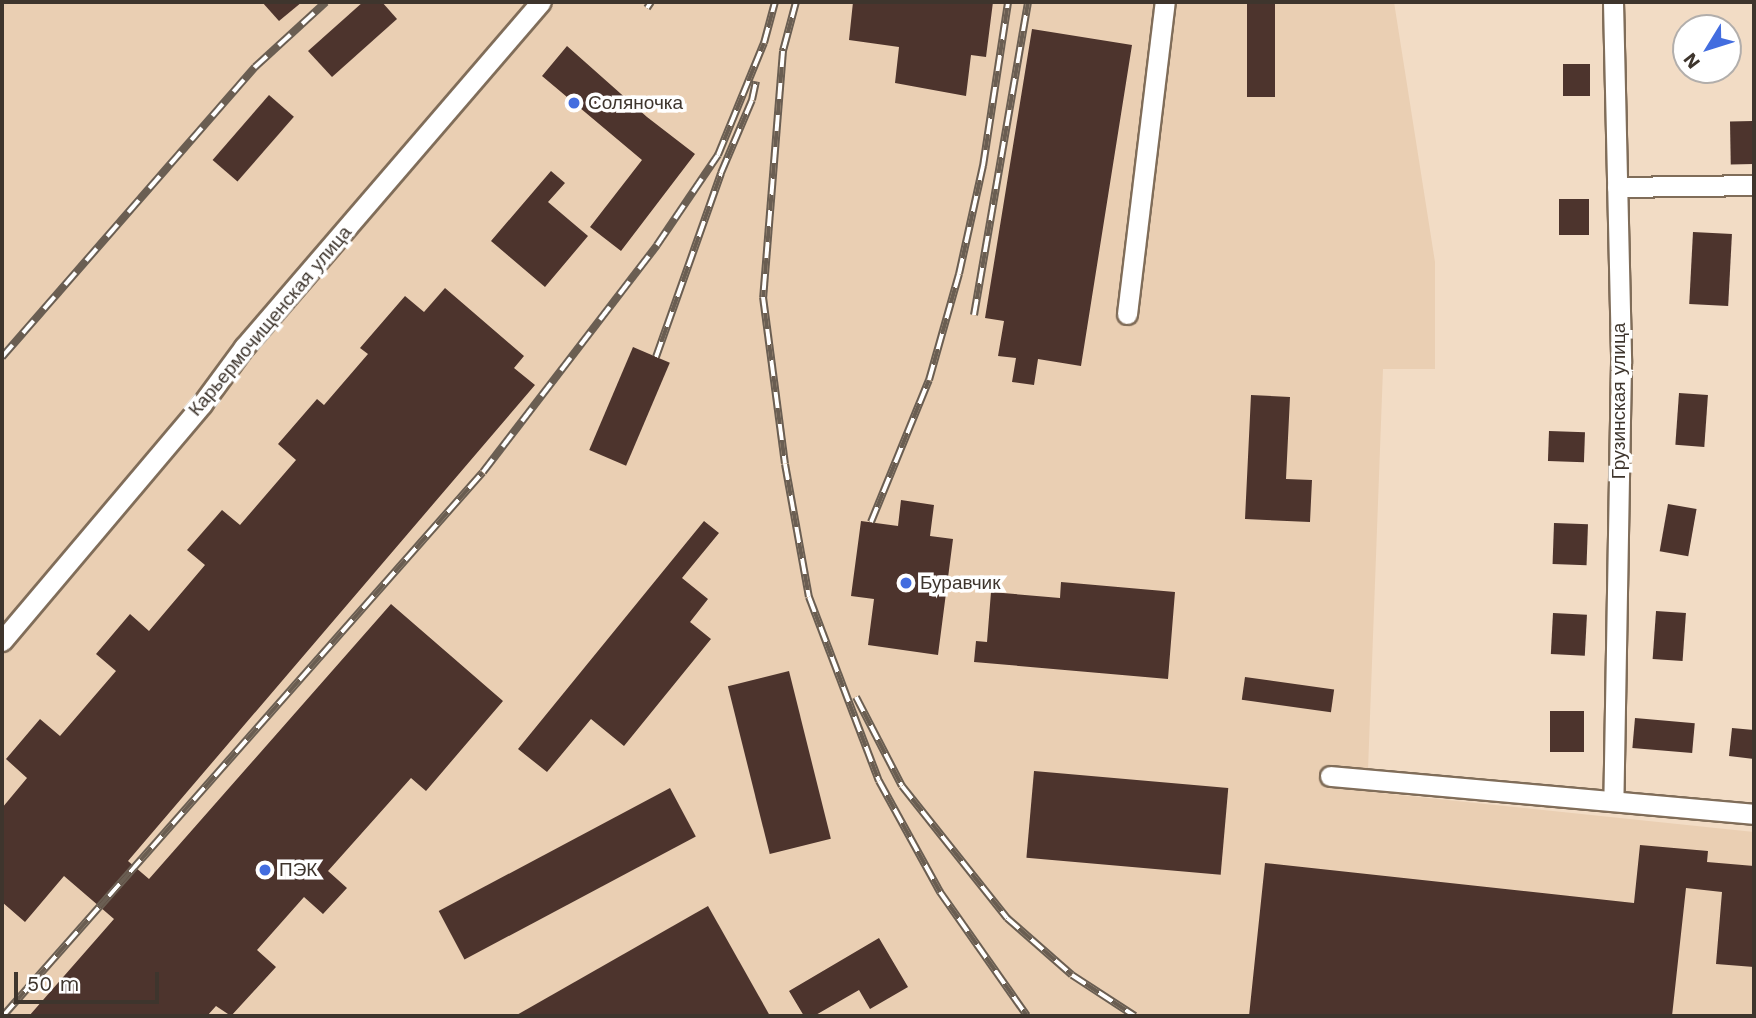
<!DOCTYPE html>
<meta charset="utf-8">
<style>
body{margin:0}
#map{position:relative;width:1756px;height:1018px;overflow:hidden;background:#f2dcc5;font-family:"Work Sans",sans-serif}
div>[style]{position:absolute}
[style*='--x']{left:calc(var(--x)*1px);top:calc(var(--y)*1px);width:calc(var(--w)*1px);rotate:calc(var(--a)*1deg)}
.built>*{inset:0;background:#eacfb3}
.building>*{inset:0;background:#4d342d;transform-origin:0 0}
.roads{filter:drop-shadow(2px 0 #806d59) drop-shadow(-2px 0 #806d59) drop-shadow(0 2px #806d59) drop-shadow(0 -2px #806d59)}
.minor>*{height:19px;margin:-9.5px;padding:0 9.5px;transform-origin:9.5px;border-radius:9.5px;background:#fff}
.rail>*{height:8px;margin-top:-4px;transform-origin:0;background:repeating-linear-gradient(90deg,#fff 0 16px,#6a5e52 0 32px);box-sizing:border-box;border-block:2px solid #6a5e52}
.dots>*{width:19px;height:19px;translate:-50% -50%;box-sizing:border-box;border:4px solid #fff;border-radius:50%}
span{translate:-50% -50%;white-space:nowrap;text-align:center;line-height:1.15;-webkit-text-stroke:7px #fff;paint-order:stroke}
.poi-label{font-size:19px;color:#3e352d}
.left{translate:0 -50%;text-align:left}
.street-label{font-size:19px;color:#3e352d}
.frame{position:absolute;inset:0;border:4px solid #3e352d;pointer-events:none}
.north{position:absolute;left:1672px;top:14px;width:70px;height:70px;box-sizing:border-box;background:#fff;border:2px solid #b2aeab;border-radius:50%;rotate:232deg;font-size:19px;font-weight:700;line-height:28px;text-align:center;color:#3e352d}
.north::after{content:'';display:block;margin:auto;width:24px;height:32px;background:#436ddf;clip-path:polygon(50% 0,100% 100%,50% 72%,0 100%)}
.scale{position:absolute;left:14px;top:972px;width:145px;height:32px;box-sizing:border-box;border:4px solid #3e352d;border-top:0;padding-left:9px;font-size:21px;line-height:24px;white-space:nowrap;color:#3e352d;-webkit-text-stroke:5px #fff;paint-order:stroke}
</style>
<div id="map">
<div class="built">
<div style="clip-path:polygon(2px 2px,1394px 2px,1435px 262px,1435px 369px,1383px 369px,1368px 770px,1371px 792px,1754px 832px,1754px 1016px,2px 1016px)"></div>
</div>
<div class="building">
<div style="clip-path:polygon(262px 2px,302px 2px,279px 21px)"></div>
<div style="clip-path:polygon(363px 2px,382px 2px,397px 19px,332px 77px,308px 51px)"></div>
<div style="clip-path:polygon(853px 2px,993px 2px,986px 57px,971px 55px,966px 96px,895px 83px,899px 47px,849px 40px)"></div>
<div style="left:1247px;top:2px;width:28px;height:95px"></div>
<div style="clip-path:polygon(1032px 29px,1132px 45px,1081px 366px,1038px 359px,1034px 385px,1012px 382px,1016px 358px,998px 356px,1004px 321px,985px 318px)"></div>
<div style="clip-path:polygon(567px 46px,647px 117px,695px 154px,621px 251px,590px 227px,642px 160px,542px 76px)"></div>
<div style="left:1563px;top:64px;width:27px;height:32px"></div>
<div style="left:269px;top:95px;width:33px;height:86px;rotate:41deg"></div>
<div style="left:1753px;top:121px;width:43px;height:23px;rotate:89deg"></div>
<div style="clip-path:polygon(551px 171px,565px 183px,548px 202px,588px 236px,545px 287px,491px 241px)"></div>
<div style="left:1559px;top:199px;width:30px;height:36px"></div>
<div style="left:1693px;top:232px;width:39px;height:72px;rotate:3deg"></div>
<div style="clip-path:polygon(445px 288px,524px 356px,514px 368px,535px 385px,128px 861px,149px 879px,391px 604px,503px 701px,426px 791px,411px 778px,328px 871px,347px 888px,323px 914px,304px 897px,257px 950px,276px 967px,231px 1016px,216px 1006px,207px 1016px,29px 1016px,114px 919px,64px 876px,25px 922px,2px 902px,2px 808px,27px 778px,6px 759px,40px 719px,60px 736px,116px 671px,96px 654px,130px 614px,149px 631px,205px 565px,187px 550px,222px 510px,240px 525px,296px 460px,278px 444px,317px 399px,324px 405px,368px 354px,360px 348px,405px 296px,424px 312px)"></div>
<div style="left:633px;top:347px;width:40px;height:112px;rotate:23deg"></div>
<div style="left:1679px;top:393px;width:29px;height:52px;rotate:4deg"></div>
<div style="clip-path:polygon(1251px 395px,1290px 397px,1286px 479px,1312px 480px,1310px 522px,1245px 519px)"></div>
<div style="left:1549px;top:431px;width:36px;height:30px;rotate:2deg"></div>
<div style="clip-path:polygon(901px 500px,934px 505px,930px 536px,953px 539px,938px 655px,868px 645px,874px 599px,851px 596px,861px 521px,898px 526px)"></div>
<div style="left:1668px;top:504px;width:29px;height:48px;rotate:10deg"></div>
<div style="clip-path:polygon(704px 521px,719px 533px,682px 578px,708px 599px,690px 622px,711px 639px,624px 746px,591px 719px,547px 772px,518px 749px)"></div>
<div style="left:1554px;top:523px;width:34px;height:41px;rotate:2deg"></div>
<div style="clip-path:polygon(1061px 582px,1175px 592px,1168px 679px,974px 662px,976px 641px,987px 642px,991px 592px,1060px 598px)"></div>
<div style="left:1656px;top:611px;width:30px;height:48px;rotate:4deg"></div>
<div style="left:1553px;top:613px;width:34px;height:41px;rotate:3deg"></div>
<div style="left:789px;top:671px;width:173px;height:63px;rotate:76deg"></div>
<div style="left:1245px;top:677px;width:90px;height:23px;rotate:8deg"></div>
<div style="left:1550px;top:711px;width:34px;height:41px"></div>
<div style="left:1635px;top:718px;width:60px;height:30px;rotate:5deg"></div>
<div style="clip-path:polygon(1732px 728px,1754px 730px,1754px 759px,1729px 756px)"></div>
<div style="left:1034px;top:771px;width:195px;height:87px;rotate:5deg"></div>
<div style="left:670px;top:788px;width:55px;height:262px;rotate:62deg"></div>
<div style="clip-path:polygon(1640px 845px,1708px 851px,1707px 862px,1754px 866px,1754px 967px,1716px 964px,1722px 892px,1686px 888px,1672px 1016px,1249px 1016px,1265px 863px,1634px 903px)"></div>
<div style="clip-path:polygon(708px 906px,770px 1016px,515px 1016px)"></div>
<div style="clip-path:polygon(879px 938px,908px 987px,870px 1009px,859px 990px,814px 1016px,804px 1016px,789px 991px)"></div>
</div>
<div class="roads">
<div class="minor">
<div style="--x:1613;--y:2;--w:361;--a:88.7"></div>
<div style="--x:1621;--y:363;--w:437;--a:91"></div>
<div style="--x:1617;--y:187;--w:137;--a:-0.8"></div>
<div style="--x:1127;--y:314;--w:314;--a:-83.1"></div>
<div style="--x:2;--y:641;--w:310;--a:-49.8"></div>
<div style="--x:202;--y:404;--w:71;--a:-53.6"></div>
<div style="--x:244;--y:347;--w:455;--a:-49.3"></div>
<div style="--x:1330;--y:776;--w:426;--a:5.1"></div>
</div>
</div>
<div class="rail">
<div style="--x:796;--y:2;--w:51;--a:104.9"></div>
<div style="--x:783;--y:51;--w:247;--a:94.6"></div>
<div style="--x:763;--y:297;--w:168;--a:82.5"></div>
<div style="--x:785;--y:464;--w:135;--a:79.8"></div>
<div style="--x:809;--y:597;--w:197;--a:69.2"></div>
<div style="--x:879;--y:781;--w:127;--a:61.2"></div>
<div style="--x:940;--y:892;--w:151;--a:54.9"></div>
<div style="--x:647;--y:8;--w:7;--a:-56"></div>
<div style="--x:974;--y:315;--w:318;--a:-80.2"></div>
<div style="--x:2;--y:357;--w:385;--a:-48.9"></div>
<div style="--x:255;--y:67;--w:96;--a:-42.5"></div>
<div style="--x:656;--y:357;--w:195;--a:-70.5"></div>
<div style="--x:721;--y:173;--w:79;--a:-67"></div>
<div style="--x:752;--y:100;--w:19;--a:-78"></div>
<div style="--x:871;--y:522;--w:153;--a:-67.8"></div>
<div style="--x:929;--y:380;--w:110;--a:-74.2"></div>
<div style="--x:959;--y:274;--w:111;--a:-77.5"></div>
<div style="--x:983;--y:166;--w:166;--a:-81.3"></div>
<div style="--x:856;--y:697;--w:100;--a:62.7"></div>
<div style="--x:902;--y:786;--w:169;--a:51.5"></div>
<div style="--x:1007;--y:918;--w:86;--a:41.2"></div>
<div style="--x:1072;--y:975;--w:75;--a:33.1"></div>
<div style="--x:3;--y:1016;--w:725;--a:-48.58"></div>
<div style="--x:483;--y:472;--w:286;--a:-52.5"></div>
<div style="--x:657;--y:245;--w:109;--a:-55.9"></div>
<div style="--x:718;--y:155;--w:121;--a:-67.7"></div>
<div style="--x:764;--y:43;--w:42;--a:-75"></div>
</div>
<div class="dots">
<div style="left:574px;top:103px;background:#436ddf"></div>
<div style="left:906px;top:583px;background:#436ddf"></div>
<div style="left:265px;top:870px;background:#436ddf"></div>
</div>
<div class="poi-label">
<span class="left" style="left:588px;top:103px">Соляночка</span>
<span class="left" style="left:920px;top:583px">Буравчик</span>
<span class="left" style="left:279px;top:870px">ПЭК</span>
</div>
<div class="street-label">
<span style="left:270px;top:321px;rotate:-50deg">Карьермочищенская улица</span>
<span style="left:1619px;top:401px;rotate:-90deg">Грузинская улица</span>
</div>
<div class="frame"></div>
<div class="north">N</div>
<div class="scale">50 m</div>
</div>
